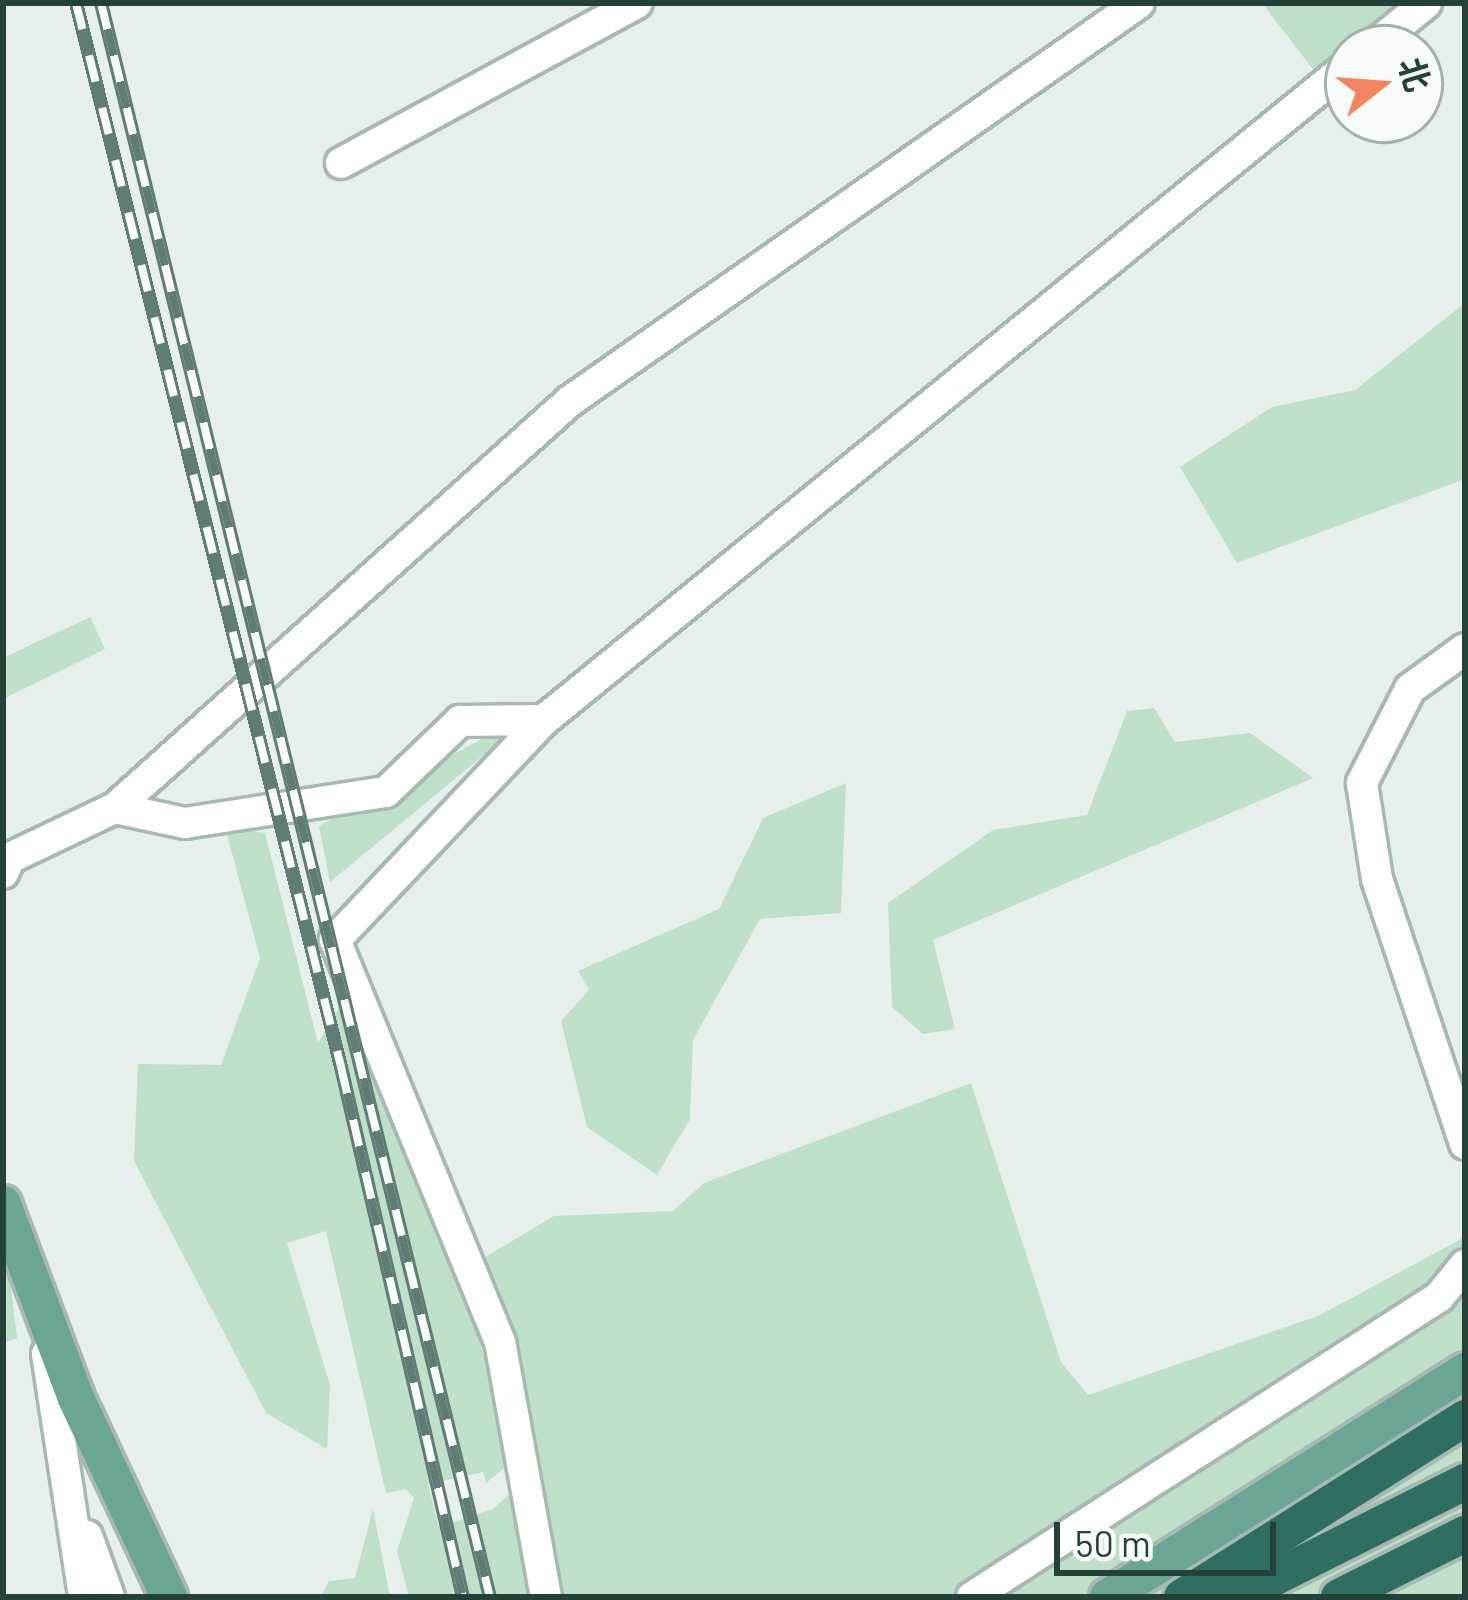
<!DOCTYPE html>
<meta charset="utf-8">
<style>
body{margin:0}
#map{position:relative;width:1468px;height:1600px;overflow:hidden;background:#e6efeb;font-family:Barlow,"Noto Sans SC",sans-serif}
div>[style]{position:absolute}
[style*='--x']{left:calc(var(--x)*1px);top:calc(var(--y)*1px);width:calc(var(--w)*1px);rotate:calc(var(--a)*1deg)}
.green>*{inset:0;background:#bfe0c8}
.roads{filter:drop-shadow(3px 0 #a8b8b2) drop-shadow(-3px 0 #a8b8b2) drop-shadow(0 3px #a8b8b2) drop-shadow(0 -3px #a8b8b2)}
.minor>*{height:30px;margin:-15px;padding:0 15px;transform-origin:15px;border-radius:15px;background:#fff}
.major>*{height:36px;margin:-18px;padding:0 18px;transform-origin:18px;border-radius:18px;background:#6aa596}
.highway>*{height:36px;margin:-18px;padding:0 18px;transform-origin:18px;border-radius:18px;background:#2f6f62}
.rail>*{height:14px;margin-top:-7px;transform-origin:0;background:repeating-linear-gradient(90deg,#f7fbf9 0 27px,#5f7d75 0 54px);box-sizing:border-box;border-block:3px solid #5f7d75}
span{translate:-50% -50%;white-space:nowrap;text-align:center;line-height:1.15;-webkit-text-stroke:9px #f7fbf9;paint-order:stroke}
.frame{position:absolute;inset:0;border:6px solid #24423a;pointer-events:none}
.north{position:absolute;left:1324px;top:24px;width:120px;height:120px;box-sizing:border-box;background:#f7fbf9;border:3px solid #a3b1ad;border-radius:50%;rotate:73deg;font-size:33px;font-weight:700;line-height:48px;text-align:center;color:#24423a}
.north::after{content:'';display:block;margin:auto;width:42px;height:54px;background:#f4845f;clip-path:polygon(50% 0,100% 100%,50% 72%,0 100%)}
.scale{position:absolute;left:1054px;top:1522px;width:222px;height:54px;box-sizing:border-box;border:6px solid #24423a;border-top:0;padding-left:15px;font-size:36px;line-height:42px;white-space:nowrap;color:#24423a;-webkit-text-stroke:9px #f7fbf9;paint-order:stroke}
</style>
<div id="map">
<div class="green">
<div style="clip-path:polygon(1262px 3px,1412px 3px,1319px 77px)"></div>
<div style="clip-path:polygon(1465px 303px,1465px 479px,1237px 563px,1180px 467px,1272px 407px,1355px 390px)"></div>
<div style="clip-path:polygon(90px 617px,105px 649px,3px 699px,3px 658px)"></div>
<div style="clip-path:polygon(542px 707px,330px 882px,319px 826px)"></div>
<div style="clip-path:polygon(1154px 708px,1175px 742px,1250px 733px,1313px 778px,933px 940px,955px 1029px,923px 1034px,892px 1007px,888px 903px,993px 830px,1087px 815px,1127px 711px)"></div>
<div style="clip-path:polygon(846px 783px,841px 913px,760px 919px,693px 1040px,690px 1119px,657px 1175px,587px 1127px,561px 1021px,589px 990px,578px 971px,719px 909px,763px 818px)"></div>
<div style="clip-path:polygon(evenodd,225px 827px,265px 833px,318px 1043px,343px 1001px,460px 1272px,554px 1216px,673px 1211px,704px 1183px,971px 1083px,1061px 1362px,1088px 1395px,1318px 1316px,1465px 1237px,1465px 1597px,409px 1597px,397px 1551px,414px 1498px,406px 1489px,386px 1493px,326px 1231px,287px 1243px,330px 1385px,327px 1449px,266px 1413px,134px 1161px,138px 1064px,221px 1065px,260px 958px,225px 827px,467px 1294px,533px 1473px,493px 1509px,439px 1527px,428px 1484px,483px 1472px,486px 1483px,513px 1461px,467px 1294px)"></div>
<div style="clip-path:polygon(3px 1220px,17px 1338px,3px 1343px)"></div>
<div style="clip-path:polygon(373px 1509px,390px 1597px,321px 1597px,329px 1581px,355px 1578px)"></div>
</div>
<div class="roads">
<div class="minor">
<div style="--x:1371;--y:48;--w:71;--a:-39.3"></div>
<div style="--x:341;--y:163;--w:336;--a:-28.4"></div>
<div style="--x:1465;--y:649;--w:68;--a:144"></div>
<div style="--x:1410;--y:689;--w:106;--a:117.1"></div>
<div style="--x:1362;--y:783;--w:97;--a:81.1"></div>
<div style="--x:1377;--y:879;--w:279;--a:71.6"></div>
<div style="--x:115;--y:808;--w:610;--a:-41.81"></div>
<div style="--x:570;--y:401;--w:694;--a:-34.97"></div>
<div style="--x:3;--y:873;--w:17;--a:-65"></div>
<div style="--x:10;--y:858;--w:116;--a:-25.5"></div>
<div style="--x:115;--y:808;--w:72;--a:12.1"></div>
<div style="--x:185;--y:823;--w:203;--a:-8.8"></div>
<div style="--x:386;--y:792;--w:103;--a:-43.8"></div>
<div style="--x:460;--y:721;--w:84;--a:-0.7"></div>
<div style="--x:47;--y:1354;--w:246;--a:81.3"></div>
<div style="--x:87;--y:1536;--w:65;--a:70.2"></div>
<div style="--x:546;--y:1597;--w:259;--a:-100.2"></div>
<div style="--x:500;--y:1342;--w:435;--a:-112.3"></div>
<div style="--x:335;--y:940;--w:303;--a:-46.5"></div>
<div style="--x:544;--y:720;--w:1036;--a:-39.13"></div>
<div style="--x:972;--y:1597;--w:555;--a:-32.72"></div>
<div style="--x:1439;--y:1297;--w:41;--a:-50.9"></div>
</div>
<div class="major">
<div style="--x:3;--y:1204;--w:205;--a:69.4"></div>
<div style="--x:75;--y:1396;--w:222;--a:64.9"></div>
<div style="--x:1108;--y:1597;--w:423;--a:-32.3"></div>
</div>
<div class="highway">
<div style="--x:1182;--y:1597;--w:335;--a:-32.3"></div>
<div style="--x:1236;--y:1597;--w:256;--a:-26.7"></div>
<div style="--x:1339;--y:1597;--w:141;--a:-26.6"></div>
</div>
</div>
<div class="rail">
<div style="--x:76;--y:3;--w:1097;--a:76.01"></div>
<div style="--x:341;--y:1067;--w:544;--a:77.04"></div>
<div style="--x:101;--y:3;--w:1641;--a:76.29"></div>
</div>
<div class="frame"></div>
<div class="north">北</div>
<div class="scale">50 m</div>
</div>
